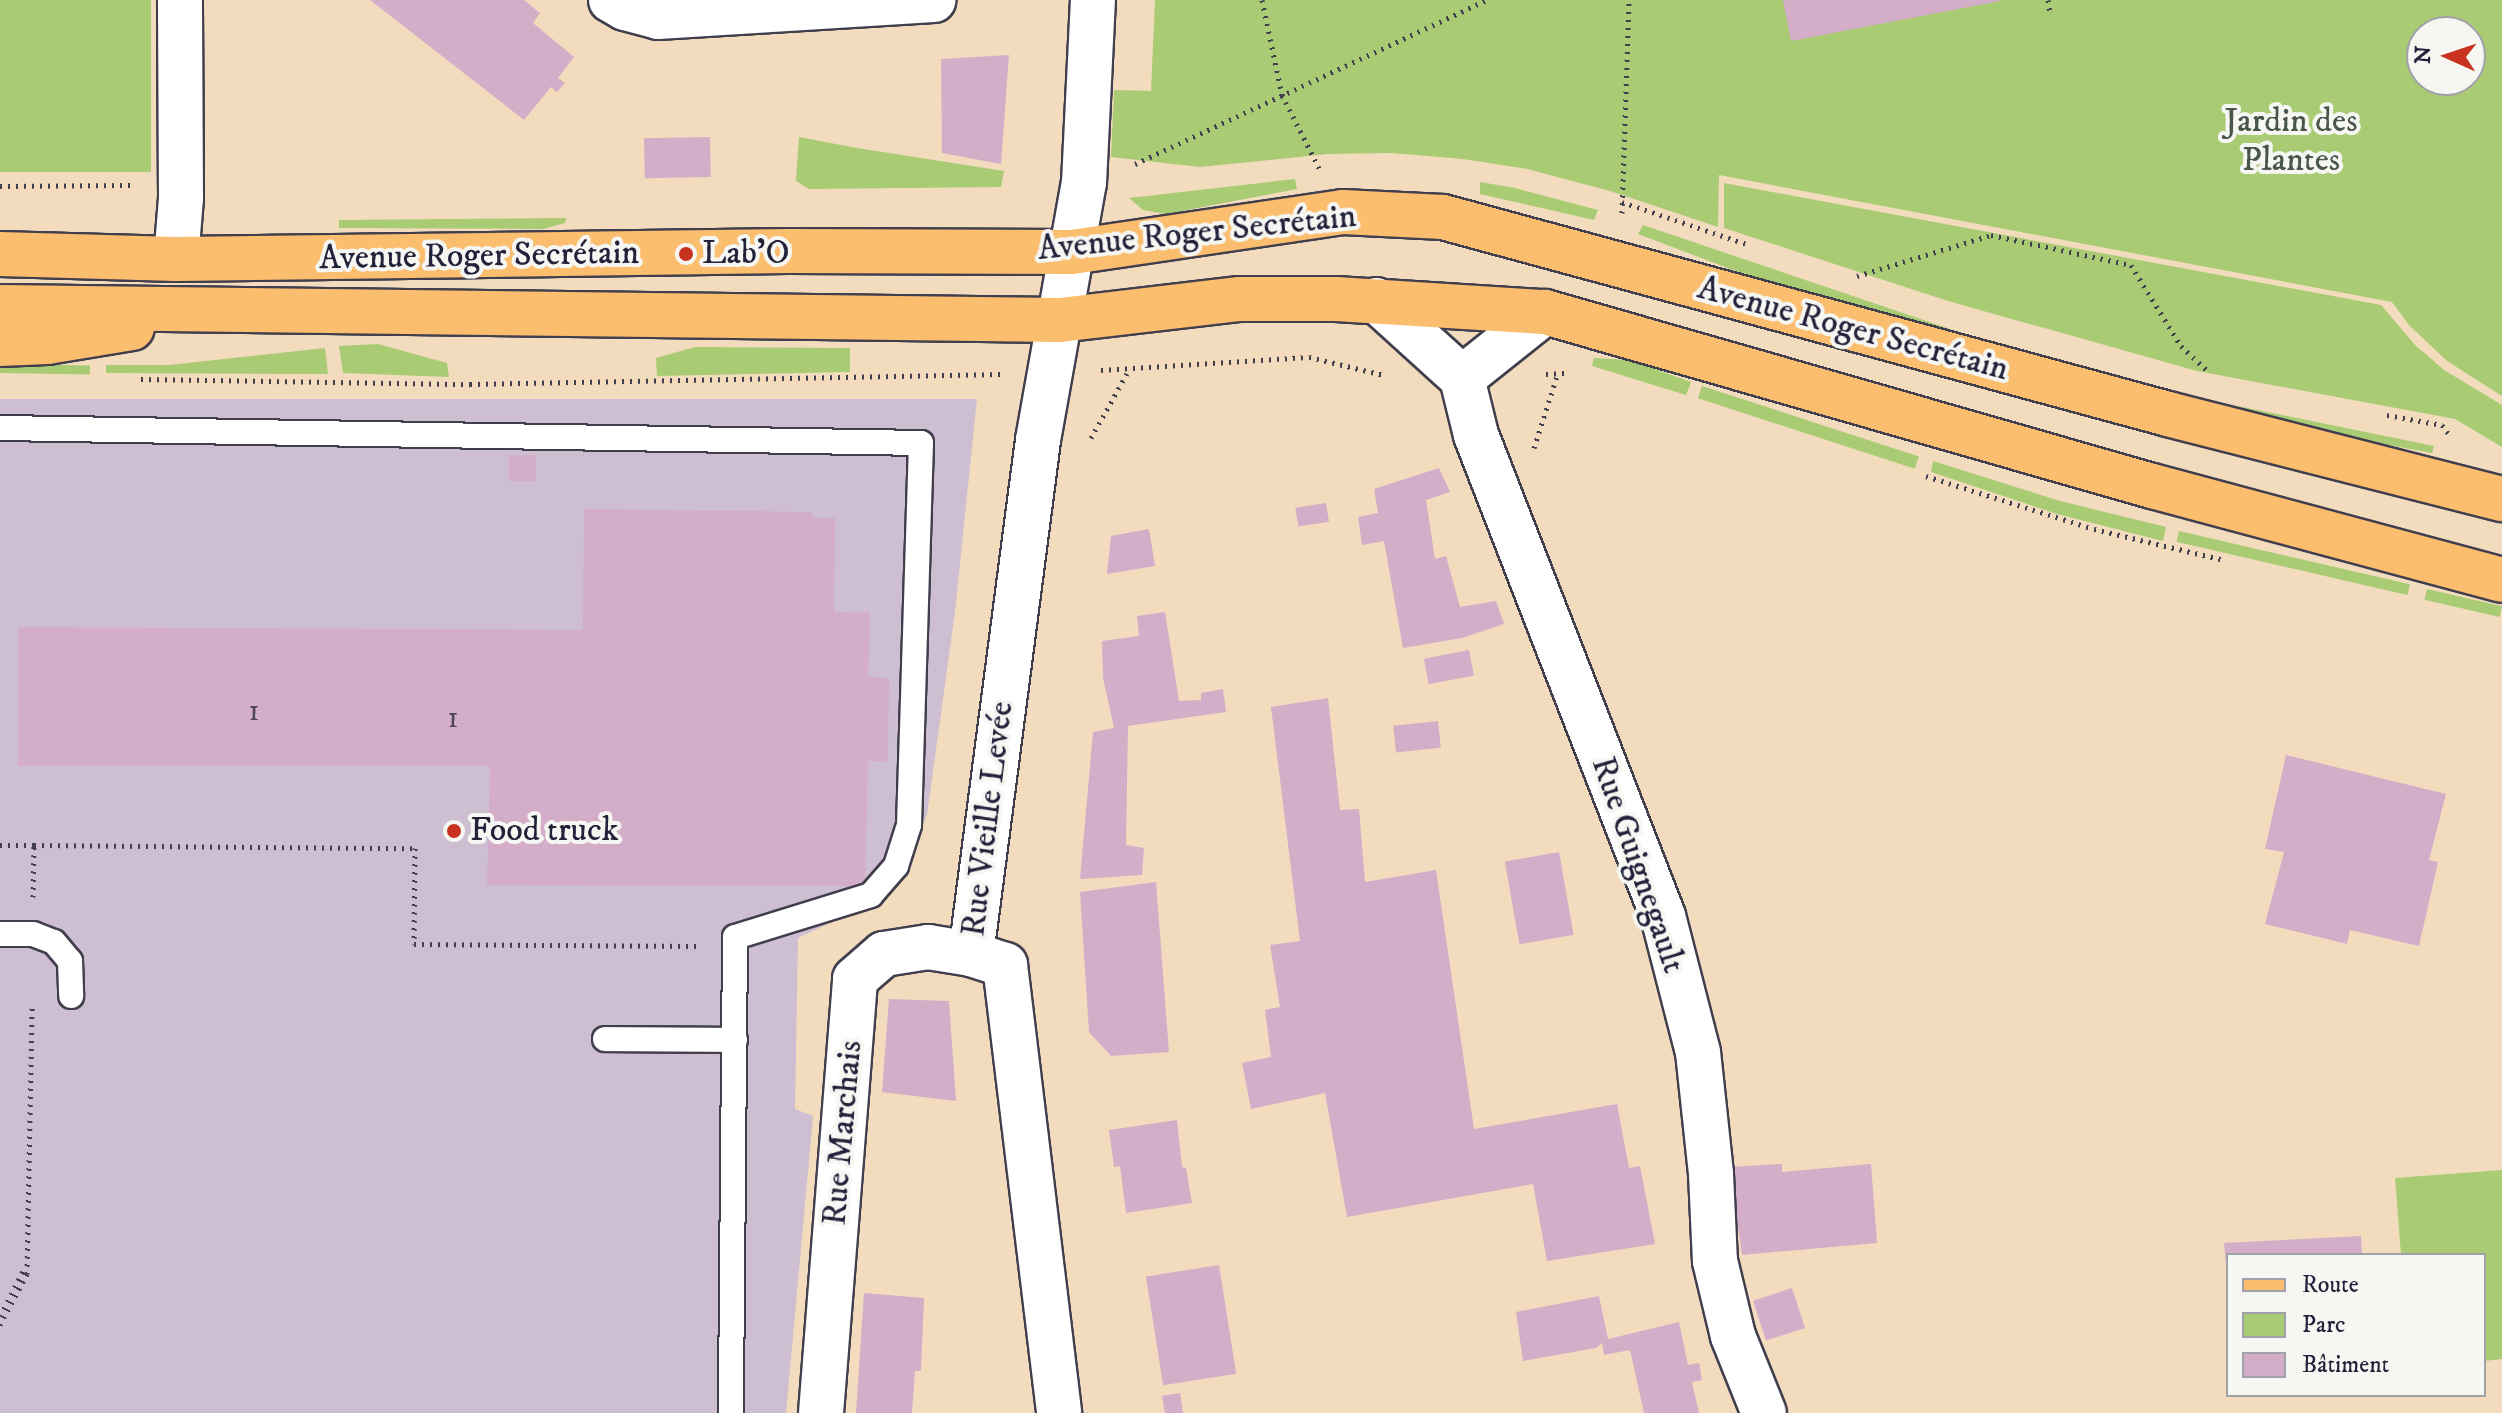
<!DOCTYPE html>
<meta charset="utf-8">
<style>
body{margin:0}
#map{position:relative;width:2502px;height:1413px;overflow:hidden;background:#f2dcbd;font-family:"IM FELL DW Pica",serif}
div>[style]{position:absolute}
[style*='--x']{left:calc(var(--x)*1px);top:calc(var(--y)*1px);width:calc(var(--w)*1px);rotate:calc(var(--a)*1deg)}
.industrial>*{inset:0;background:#cebed2}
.green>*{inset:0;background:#a8cb74;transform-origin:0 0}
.building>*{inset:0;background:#d4adc9;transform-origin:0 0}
.path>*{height:5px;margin-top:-2.5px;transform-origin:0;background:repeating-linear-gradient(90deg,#413e4e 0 2px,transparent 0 8px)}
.roads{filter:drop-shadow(2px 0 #413e4e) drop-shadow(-2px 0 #413e4e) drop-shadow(0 2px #413e4e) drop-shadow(0 -2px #413e4e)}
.service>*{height:24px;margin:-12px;padding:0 12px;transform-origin:12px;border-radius:12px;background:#fff}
.minor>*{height:44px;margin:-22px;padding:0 22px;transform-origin:22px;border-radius:22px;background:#fff}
.primary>*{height:44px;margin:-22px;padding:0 22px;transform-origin:22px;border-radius:22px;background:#fbbd6e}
.dots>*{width:22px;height:22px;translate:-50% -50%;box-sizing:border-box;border:4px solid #f6f6f2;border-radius:50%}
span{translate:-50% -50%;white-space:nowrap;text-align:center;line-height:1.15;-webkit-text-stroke:8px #f6f6f2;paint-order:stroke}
.number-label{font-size:30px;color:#4e455e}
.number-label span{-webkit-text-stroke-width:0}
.park-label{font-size:34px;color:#4a554c}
.street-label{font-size:34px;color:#22223b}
.poi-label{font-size:34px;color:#22223b}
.left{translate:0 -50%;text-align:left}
.legend{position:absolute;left:2226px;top:1253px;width:260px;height:144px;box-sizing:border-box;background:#f6f6f2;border:2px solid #a1a1a9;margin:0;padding:10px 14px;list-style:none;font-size:24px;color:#22223b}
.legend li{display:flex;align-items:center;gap:16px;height:40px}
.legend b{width:40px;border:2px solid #a1a1a9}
.north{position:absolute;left:2406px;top:16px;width:80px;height:80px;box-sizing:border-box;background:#f6f6f2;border:2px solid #a1a1a9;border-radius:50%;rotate:273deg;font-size:22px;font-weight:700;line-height:32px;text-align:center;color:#22223b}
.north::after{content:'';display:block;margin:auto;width:28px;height:36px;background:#c8321e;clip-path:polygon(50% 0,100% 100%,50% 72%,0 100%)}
</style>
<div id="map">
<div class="industrial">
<div style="clip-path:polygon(0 399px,977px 399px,955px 612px,927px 815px,905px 866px,868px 905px,798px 938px,795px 1109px,813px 1116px,786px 1413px,0 1413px)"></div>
</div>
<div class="green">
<div style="left:0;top:0;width:151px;height:172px"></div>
<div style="clip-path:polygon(evenodd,1155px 0,2502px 0,2502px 396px,2447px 361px,2409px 325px,2392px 302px,1719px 175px,1718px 227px,1610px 191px,1527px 169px,1463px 159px,1391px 153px,1328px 154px,1200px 167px,1111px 157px,1114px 90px,1151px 91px,1155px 0,2422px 32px,2470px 32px,2470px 80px,2422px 80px,2422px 32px)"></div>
<div style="clip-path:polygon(799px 137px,857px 148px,1004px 171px,1001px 187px,809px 189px,796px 181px)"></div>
<div style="clip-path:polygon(1295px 179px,1297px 189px,1166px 214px,1143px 210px,1129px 198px)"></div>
<div style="clip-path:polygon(1480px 182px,1515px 188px,1598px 210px,1594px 220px,1480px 194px)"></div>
<div style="clip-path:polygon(1724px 183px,2381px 305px,2415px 345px,2444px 370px,2502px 405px,2502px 447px,2455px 419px,2197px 371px,1948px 301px,1724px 228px)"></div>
<div style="clip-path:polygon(566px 218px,565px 223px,543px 229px,339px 228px,339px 220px)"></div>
<div style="clip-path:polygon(1643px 225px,1968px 335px,2213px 401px,2434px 446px,2432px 453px,2261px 421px,2015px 358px,1733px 270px,1638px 234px)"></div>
<div style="clip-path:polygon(378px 344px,447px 363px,449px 377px,343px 373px,339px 346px)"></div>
<div style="clip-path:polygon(695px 347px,850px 348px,850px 372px,657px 376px,656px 358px)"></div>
<div style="clip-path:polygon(325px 348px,328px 374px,106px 373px,106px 365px,169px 365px)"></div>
<div style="clip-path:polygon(1594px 358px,1629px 360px,1691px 382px,1686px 395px,1592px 366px)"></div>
<div style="left:0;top:364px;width:90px;height:9px;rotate:1deg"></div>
<div style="left:1702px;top:386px;width:228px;height:13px;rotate:18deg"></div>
<div style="clip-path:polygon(1933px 461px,2060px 501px,2166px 527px,2163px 541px,2057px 514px,1931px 472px)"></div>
<div style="left:2179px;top:531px;width:237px;height:11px;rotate:13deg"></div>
<div style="left:2427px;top:589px;width:77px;height:11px;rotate:13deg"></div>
<div style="clip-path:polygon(2502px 1170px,2502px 1359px,2484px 1361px,2484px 1255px,2401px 1255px,2395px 1178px)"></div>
</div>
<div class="building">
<div style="clip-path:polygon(370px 0,524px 0,540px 13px,533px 23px,574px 57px,558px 78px,565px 83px,557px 92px,551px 87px,524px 120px)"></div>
<div style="clip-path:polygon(1783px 0,2000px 0,2000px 1px,1791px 41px)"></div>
<div style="clip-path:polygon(1009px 55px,1001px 164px,942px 153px,941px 59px)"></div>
<div style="left:710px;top:137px;width:40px;height:66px;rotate:89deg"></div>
<div style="left:509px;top:455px;width:27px;height:26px"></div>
<div style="clip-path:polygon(1439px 468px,1450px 492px,1426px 500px,1435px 559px,1446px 556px,1460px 607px,1496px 601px,1504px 624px,1462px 638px,1403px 648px,1384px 541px,1362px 545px,1358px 517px,1378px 513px,1374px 489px)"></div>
<div style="left:1326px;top:503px;width:19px;height:31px;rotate:81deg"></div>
<div style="clip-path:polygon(584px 509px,812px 512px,812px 518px,835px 518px,834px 612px,870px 613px,868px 677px,889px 678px,888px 762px,868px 761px,865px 886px,487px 885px,490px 766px,18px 766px,18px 627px,583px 630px)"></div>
<div style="clip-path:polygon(1149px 529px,1155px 566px,1107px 574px,1111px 536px)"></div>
<div style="clip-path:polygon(1165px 612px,1179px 701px,1201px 700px,1201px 693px,1223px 689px,1226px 712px,1128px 726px,1126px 845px,1144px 848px,1142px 875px,1080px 879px,1093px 732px,1114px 728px,1103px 678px,1102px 641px,1139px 636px,1137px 616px)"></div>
<div style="left:1469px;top:650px;width:26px;height:46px;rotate:79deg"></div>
<div style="clip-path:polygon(1328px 698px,1340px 810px,1359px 809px,1365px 882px,1436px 870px,1474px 1129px,1617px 1104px,1629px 1168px,1640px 1166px,1655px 1244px,1547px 1261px,1533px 1184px,1347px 1217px,1325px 1093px,1251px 1109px,1242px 1063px,1271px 1057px,1265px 1010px,1280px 1007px,1270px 945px,1300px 941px,1271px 707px)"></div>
<div style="left:1438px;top:721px;width:27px;height:45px;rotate:84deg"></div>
<div style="clip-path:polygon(2286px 755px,2446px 794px,2429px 860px,2438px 862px,2419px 946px,2350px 930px,2347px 944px,2265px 924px,2284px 852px,2265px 849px)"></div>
<div style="left:1559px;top:852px;width:84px;height:55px;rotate:80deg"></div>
<div style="clip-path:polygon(1156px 882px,1169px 1052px,1111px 1056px,1089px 1032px,1080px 892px)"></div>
<div style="clip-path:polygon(889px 999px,949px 1001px,956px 1101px,882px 1092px)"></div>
<div style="clip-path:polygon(1177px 1120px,1182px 1167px,1186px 1168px,1192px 1203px,1126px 1213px,1120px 1166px,1114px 1167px,1109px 1130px)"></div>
<div style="clip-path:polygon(1782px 1164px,1782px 1172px,1871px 1164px,1877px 1243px,1742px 1255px,1730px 1167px)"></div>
<div style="clip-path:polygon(2361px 1236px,2362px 1255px,2228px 1255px,2226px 1264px,2224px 1243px)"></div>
<div style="left:1219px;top:1265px;width:110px;height:74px;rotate:81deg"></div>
<div style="left:1792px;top:1288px;width:42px;height:41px;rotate:72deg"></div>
<div style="clip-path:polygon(864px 1293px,924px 1298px,921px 1371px,915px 1371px,912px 1413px,856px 1413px)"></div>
<div style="clip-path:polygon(1599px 1296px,1608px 1339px,1679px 1322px,1688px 1365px,1699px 1363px,1702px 1380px,1692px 1382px,1699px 1413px,1644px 1413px,1630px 1350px,1604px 1355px,1602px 1343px,1596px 1348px,1523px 1361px,1516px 1312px)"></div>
<div style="clip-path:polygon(1180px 1393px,1183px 1413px,1165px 1413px,1162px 1396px)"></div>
</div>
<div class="path">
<div style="--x:1262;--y:0;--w:97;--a:78.1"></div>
<div style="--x:1282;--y:95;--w:82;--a:63.1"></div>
<div style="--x:2048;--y:0;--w:12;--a:81"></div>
<div style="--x:1135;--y:164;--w:387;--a:-25"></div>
<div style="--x:0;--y:186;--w:131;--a:-0.4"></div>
<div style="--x:1622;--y:202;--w:134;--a:18.7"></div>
<div style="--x:1622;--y:213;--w:213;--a:-88.1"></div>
<div style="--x:1857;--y:276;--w:140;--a:-17"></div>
<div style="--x:1991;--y:235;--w:143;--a:12.1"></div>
<div style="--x:2131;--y:265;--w:95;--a:58.3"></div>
<div style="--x:2181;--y:346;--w:38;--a:43"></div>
<div style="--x:1101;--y:370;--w:208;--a:-3.6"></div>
<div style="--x:1309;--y:357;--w:77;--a:13.5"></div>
<div style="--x:1546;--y:374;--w:22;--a:-3"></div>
<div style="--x:141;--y:379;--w:329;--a:0.9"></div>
<div style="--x:470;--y:384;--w:533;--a:-1.07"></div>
<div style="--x:2387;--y:415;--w:56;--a:10.3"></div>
<div style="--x:2442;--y:425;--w:10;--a:53"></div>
<div style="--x:1091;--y:438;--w:80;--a:-60.9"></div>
<div style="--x:1534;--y:448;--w:79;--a:-72.3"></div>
<div style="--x:1926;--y:476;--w:176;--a:17.5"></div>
<div style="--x:2094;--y:529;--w:134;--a:13.4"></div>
<div style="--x:0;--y:845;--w:34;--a:0"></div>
<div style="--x:33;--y:897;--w:52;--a:-88.9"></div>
<div style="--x:34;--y:845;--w:381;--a:0.5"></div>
<div style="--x:415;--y:848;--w:96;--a:90.6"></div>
<div style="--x:414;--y:944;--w:284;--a:0.4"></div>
<div style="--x:0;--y:1316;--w:55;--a:-63"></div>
<div style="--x:0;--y:1325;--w:58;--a:-62.1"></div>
<div style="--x:27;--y:1274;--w:267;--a:-88.9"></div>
</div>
<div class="roads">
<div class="service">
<div style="--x:0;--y:428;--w:921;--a:0.93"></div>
<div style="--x:921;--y:443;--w:382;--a:91.8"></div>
<div style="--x:909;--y:825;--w:43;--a:107.6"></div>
<div style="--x:896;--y:866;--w:38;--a:131"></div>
<div style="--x:871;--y:895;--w:142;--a:162.8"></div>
<div style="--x:735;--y:937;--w:476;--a:90.5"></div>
<div style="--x:0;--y:934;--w:33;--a:0"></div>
<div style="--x:33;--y:934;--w:22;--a:21"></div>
<div style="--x:54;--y:942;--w:25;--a:50"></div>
<div style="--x:70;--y:961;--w:35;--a:88"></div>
<div style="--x:605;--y:1039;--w:130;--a:0.4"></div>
</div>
<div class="minor">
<div style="--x:611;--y:0;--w:16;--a:30"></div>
<div style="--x:625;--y:8;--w:34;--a:15"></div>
<div style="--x:658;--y:17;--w:276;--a:-3.5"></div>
<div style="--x:176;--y:259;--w:61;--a:-85.3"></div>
<div style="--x:181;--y:198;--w:198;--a:-90.3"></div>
<div style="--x:1376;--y:300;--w:116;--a:42.2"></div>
<div style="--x:1462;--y:378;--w:59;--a:76.2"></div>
<div style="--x:1476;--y:435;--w:516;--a:68.76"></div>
<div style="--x:1663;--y:916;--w:140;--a:75.6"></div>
<div style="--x:1698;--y:1052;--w:123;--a:83.9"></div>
<div style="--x:1711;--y:1174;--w:87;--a:87.4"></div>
<div style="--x:1715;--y:1261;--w:77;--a:76.5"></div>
<div style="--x:1733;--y:1336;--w:83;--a:68.1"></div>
<div style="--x:1462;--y:378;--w:106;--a:-38.5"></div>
<div style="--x:971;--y:954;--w:518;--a:-82.57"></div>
<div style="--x:1038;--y:440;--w:261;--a:-79.9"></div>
<div style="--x:1084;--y:183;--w:183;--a:-87.2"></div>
<div style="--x:821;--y:1413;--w:435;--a:-85.5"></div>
<div style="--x:855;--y:979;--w:38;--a:-41"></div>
<div style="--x:884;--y:954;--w:45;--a:-9"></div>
<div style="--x:928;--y:947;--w:44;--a:9.2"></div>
<div style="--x:971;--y:954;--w:36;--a:18"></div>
<div style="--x:1005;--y:965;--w:451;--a:83.1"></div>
</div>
<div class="primary">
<div style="--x:0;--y:254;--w:176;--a:1.6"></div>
<div style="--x:176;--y:259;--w:612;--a:-0.75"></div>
<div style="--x:788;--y:251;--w:284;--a:0.2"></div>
<div style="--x:1072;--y:252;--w:274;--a:-8.4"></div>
<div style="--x:1343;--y:212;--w:100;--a:2.9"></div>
<div style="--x:1443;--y:217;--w:751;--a:15.2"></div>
<div style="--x:2168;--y:414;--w:345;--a:14.3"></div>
<div style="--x:0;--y:307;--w:1060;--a:0.7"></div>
<div style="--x:1060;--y:320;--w:181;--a:-6.7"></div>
<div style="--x:1240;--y:299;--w:96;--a:0"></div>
<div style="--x:1336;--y:299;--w:209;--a:3.6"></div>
<div style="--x:1545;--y:312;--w:631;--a:16"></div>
<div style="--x:2152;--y:486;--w:362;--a:15"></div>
<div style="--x:0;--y:344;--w:47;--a:-2.4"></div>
<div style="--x:47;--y:342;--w:86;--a:-9.4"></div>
</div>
</div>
<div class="dots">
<div style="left:686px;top:254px;background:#c8321e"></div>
<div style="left:454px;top:831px;background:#c8321e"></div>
</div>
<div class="number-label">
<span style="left:254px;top:712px">1</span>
<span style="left:453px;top:719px">1</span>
</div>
<div class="park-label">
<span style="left:2291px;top:141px">Jardin des<br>Plantes</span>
</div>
<div class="street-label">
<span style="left:1197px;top:233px;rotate:-6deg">Avenue Roger Secrétain</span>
<span style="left:479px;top:256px;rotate:-1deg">Avenue Roger Secrétain</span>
<span style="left:1853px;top:329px;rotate:15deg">Avenue Roger Secrétain</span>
<span style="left:988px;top:819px;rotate:-83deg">Rue Vieille Levée</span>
<span style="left:1638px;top:865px;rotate:71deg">Rue Guignegault</span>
<span style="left:843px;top:1133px;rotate:-85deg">Rue Marchais</span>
</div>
<div class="poi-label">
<span class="left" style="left:702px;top:254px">Lab'O</span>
<span class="left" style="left:470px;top:831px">Food truck</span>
</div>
<ul class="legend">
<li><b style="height:10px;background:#fbbd6e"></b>Route</li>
<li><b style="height:22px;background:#a8cb74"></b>Parc</li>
<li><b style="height:22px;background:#d4adc9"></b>Bâtiment</li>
</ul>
<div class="north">N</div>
</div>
